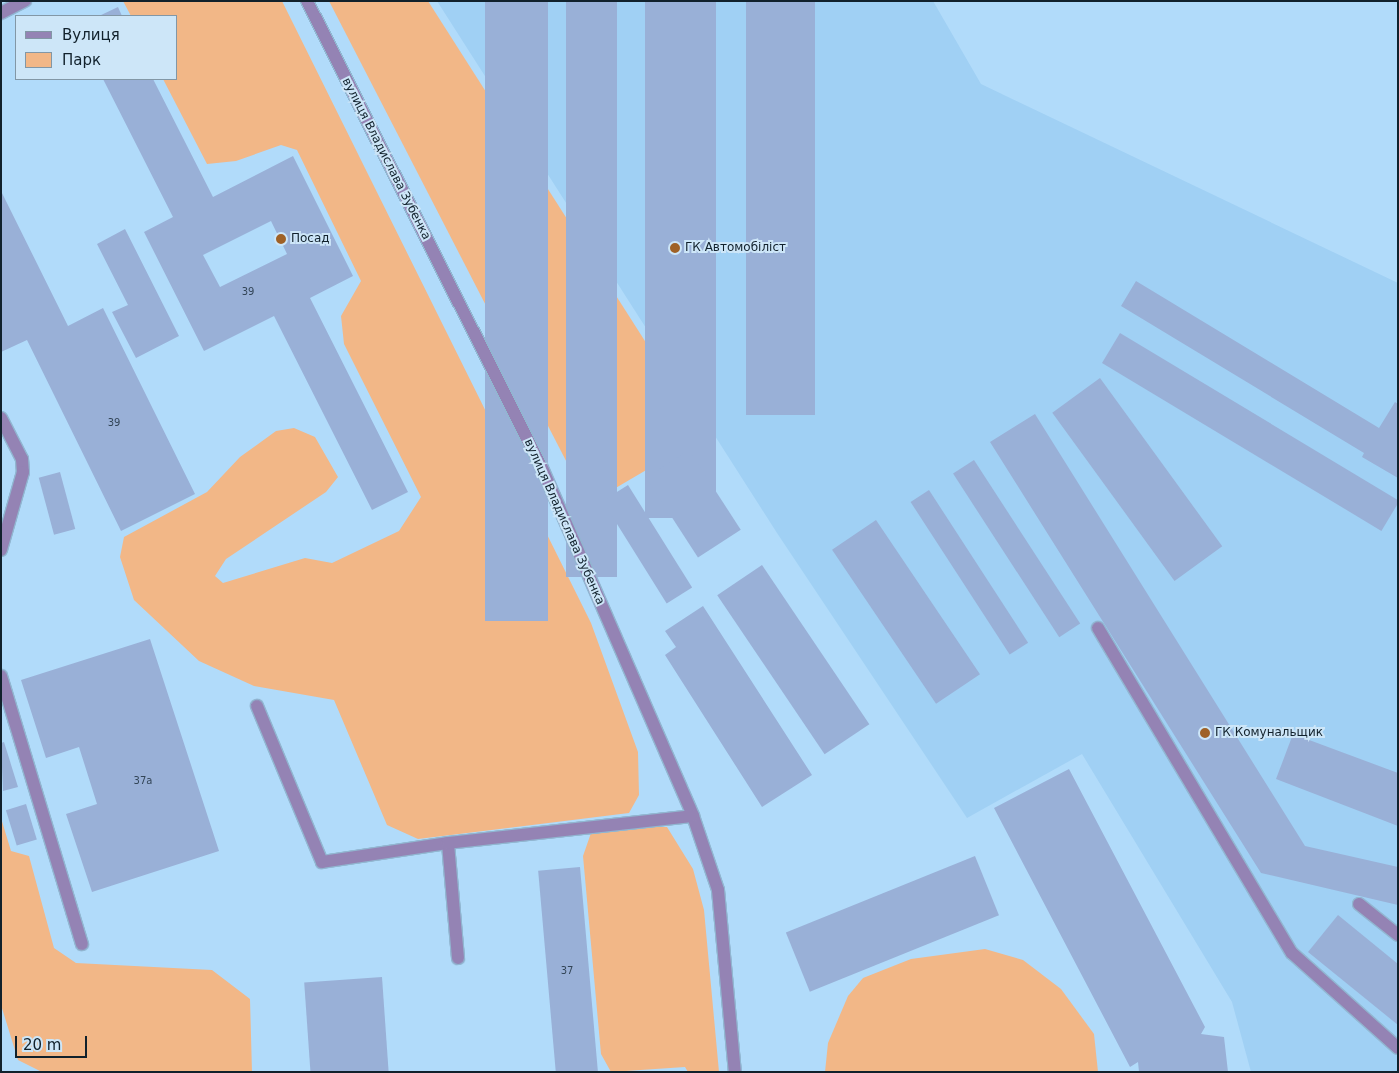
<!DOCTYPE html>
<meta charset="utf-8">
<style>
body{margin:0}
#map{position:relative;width:1399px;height:1073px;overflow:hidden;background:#b1dbfa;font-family:"DejaVu Sans",sans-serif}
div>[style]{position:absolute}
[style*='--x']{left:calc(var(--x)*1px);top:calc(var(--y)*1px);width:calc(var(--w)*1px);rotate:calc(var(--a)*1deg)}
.built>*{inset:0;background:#a0d0f4}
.green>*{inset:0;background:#f2b787}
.building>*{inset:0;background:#99b0d7;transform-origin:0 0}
.roads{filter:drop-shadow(1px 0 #91b6d1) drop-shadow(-1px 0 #91b6d1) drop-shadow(0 1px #91b6d1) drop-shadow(0 -1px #91b6d1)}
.minor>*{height:12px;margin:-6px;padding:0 6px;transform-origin:6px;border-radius:6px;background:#9483b4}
.dots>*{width:14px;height:14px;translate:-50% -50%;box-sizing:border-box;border:2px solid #cde6f8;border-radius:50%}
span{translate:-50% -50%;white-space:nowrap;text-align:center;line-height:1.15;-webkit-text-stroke:4px #cde6f8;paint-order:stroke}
.number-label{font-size:10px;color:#334557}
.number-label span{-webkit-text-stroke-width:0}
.street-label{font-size:12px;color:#11212c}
.poi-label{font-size:12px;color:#11212c}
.left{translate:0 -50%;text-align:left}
.frame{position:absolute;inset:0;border:2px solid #11212c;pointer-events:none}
.legend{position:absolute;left:15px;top:15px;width:162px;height:65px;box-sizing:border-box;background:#cde6f8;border:1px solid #8297a6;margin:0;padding:6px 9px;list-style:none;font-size:15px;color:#11212c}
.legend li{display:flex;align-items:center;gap:10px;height:25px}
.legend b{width:25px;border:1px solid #8297a6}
.scale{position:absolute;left:15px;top:1036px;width:72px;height:22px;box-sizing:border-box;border:2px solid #11212c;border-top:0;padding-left:6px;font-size:15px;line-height:18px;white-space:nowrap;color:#11212c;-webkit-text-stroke:4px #cde6f8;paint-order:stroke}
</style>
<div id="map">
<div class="built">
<div style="clip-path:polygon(437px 1px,933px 1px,981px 84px,1398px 283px,1398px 1072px,1251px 1072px,1232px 1002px,1082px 754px,967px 818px,777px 533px)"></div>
</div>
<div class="green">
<div style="clip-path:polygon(123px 1px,282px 1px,591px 623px,638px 752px,639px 795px,629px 813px,418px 839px,387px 825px,334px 700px,254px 686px,199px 661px,134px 600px,120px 557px,124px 537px,207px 492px,240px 457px,276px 431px,294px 428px,315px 437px,338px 477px,326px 492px,226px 559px,215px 576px,223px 583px,305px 558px,332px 563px,399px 531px,421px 497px,344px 344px,341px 316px,361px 281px,297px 150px,281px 145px,236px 161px,207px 164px,163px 79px,176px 79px,176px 16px,131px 16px)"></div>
<div style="clip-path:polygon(329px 1px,428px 1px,703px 432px,694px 442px,602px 496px,594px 498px,579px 486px)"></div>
<div style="clip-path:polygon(1px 818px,11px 851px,29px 856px,54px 948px,76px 963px,212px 970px,250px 999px,252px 1072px,42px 1072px,18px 1060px,1px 1005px)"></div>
<div style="clip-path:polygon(627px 827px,667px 827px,693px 869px,704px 910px,719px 1072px,688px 1072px,685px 1067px,611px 1072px,601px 1054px,583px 856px,591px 833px)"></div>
<div style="clip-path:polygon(985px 949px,1023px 960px,1061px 989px,1094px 1034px,1098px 1072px,825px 1072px,828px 1043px,848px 996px,863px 978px,911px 959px)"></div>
</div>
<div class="building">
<div style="left:485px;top:1px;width:63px;height:620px"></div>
<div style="left:566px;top:1px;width:51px;height:576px"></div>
<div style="left:645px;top:1px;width:71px;height:517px"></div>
<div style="left:746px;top:1px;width:69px;height:414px"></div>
<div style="clip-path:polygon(118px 7px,122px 16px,99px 16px)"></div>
<div style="clip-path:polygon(evenodd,103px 79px,153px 79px,213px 197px,293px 156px,353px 276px,310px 298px,408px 492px,372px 510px,274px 316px,204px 351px,144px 232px,173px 217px,103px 79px,271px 221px,287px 254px,220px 287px,203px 255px,271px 221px)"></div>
<div style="clip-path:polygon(1px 191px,68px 326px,103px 308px,195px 494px,121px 531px,27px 340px,1px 352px)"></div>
<div style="clip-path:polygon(125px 229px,179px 336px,136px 358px,112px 312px,128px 305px,97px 244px)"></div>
<div style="clip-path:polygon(1136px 281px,1379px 428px,1395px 402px,1398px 404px,1398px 478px,1362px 457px,1364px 453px,1121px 306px)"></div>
<div style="left:1120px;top:333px;width:326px;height:35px;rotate:31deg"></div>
<div style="left:1100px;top:378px;width:208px;height:59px;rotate:54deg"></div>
<div style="clip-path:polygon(1035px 414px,1305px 846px,1398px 867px,1398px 905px,1261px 873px,990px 442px)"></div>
<div style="left:689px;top:450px;width:95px;height:51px;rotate:57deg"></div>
<div style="left:974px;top:460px;width:195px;height:25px;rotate:57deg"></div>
<div style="left:60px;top:472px;width:59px;height:22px;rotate:75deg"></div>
<div style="left:628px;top:485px;width:121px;height:30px;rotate:58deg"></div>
<div style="left:929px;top:490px;width:182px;height:22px;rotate:57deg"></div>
<div style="left:876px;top:520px;width:186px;height:53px;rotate:56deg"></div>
<div style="left:762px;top:565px;width:192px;height:54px;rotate:56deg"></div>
<div style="clip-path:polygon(703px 606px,812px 775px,762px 807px,665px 655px,676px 647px,665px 631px)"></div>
<div style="clip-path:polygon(150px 639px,219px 851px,92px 892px,66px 814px,97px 804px,79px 747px,46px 758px,21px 680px)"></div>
<div style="clip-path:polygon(1293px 734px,1398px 773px,1398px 826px,1276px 779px)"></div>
<div style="clip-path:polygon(4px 742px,18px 787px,3px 791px,1px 743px)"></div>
<div style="clip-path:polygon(1069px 769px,1205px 1027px,1201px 1034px,1224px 1037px,1228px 1072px,1139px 1072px,1138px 1062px,1130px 1067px,994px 808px)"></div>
<div style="left:26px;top:804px;width:37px;height:21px;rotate:73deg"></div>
<div style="left:975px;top:856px;width:64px;height:204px;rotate:68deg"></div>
<div style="left:580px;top:867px;width:206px;height:42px;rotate:85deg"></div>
<div style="clip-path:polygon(1338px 915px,1398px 964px,1398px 1025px,1308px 952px)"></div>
<div style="left:382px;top:977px;width:95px;height:78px;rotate:86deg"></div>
</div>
<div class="roads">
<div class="minor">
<div style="--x:307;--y:1;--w:523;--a:63.29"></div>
<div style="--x:542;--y:468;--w:379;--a:66.5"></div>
<div style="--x:693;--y:816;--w:78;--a:71.3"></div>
<div style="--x:718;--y:890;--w:183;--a:84.7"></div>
<div style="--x:1;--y:13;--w:27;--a:-27"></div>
<div style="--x:1;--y:418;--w:46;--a:62.9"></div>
<div style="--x:22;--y:459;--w:13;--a:86"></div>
<div style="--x:23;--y:472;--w:81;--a:105.8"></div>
<div style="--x:1098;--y:628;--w:378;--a:59.2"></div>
<div style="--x:1292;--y:953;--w:142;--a:41.9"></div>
<div style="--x:1;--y:676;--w:280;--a:73.2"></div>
<div style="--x:257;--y:706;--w:169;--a:67.4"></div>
<div style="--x:322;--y:862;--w:127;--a:-8.6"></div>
<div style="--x:1359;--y:904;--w:50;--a:38.5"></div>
<div style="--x:458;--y:958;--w:115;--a:-95"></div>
<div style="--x:448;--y:843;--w:246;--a:-6.3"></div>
</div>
</div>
<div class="dots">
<div style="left:281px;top:239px;background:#9f6126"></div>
<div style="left:675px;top:248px;background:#9f6126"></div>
<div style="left:1205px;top:733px;background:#9f6126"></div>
</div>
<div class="number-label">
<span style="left:248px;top:292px">39</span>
<span style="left:114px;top:423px">39</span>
<span style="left:143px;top:781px">37а</span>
<span style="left:567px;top:971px">37</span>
</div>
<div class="street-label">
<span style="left:386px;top:159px;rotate:63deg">вулиця Владислава Зубенка</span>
<span style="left:564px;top:522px;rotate:66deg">вулиця Владислава Зубенка</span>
</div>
<div class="poi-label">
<span class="left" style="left:291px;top:239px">Посад</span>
<span class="left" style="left:685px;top:248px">ГК Автомобіліст</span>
<span class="left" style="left:1215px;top:733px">ГК Комунальщик</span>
</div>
<div class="frame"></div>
<ul class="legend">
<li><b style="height:6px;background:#9483b4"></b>Вулиця</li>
<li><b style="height:14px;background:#f2b787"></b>Парк</li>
</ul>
<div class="scale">20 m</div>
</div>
